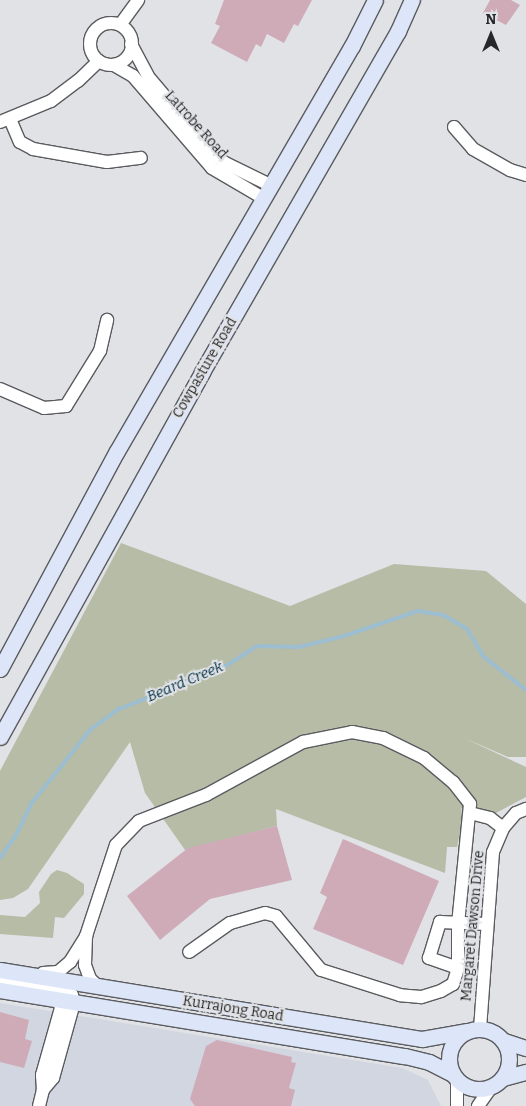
<!DOCTYPE html>
<style>
body{margin:0}
#map{position:relative;width:526px;height:1106px;overflow:hidden;background:#e0e2e6;font-family:Bitter,serif}
div>[style]{position:absolute}
[style*='--x']{left:calc(var(--x)*1px);top:calc(var(--y)*1px);width:calc(var(--w)*1px);rotate:calc(var(--a)*1deg)}
.built>*{inset:0;background:#d2d6e1}
.green>*{inset:0;background:#b6bca6}
.stream>*{height:4px;margin:-2px;padding:0 2px;transform-origin:2px;border-radius:2px;background:#9dbdd0}
.building>*{inset:0;background:#cfabb8}
.roads{filter:drop-shadow(1px 0 #5a5b5f) drop-shadow(-1px 0 #5a5b5f) drop-shadow(0 1px #5a5b5f) drop-shadow(0 -1px #5a5b5f)}
.minor>*{height:12px;margin:-6px;padding:0 6px;transform-origin:6px;border-radius:6px;background:#fff}
.minor>.ring{margin:-6px;padding:0;box-sizing:content-box;background:none;border:12px solid #fff;border-radius:50%}
.major>*{height:15px;margin:-7.5px;padding:0 7.5px;transform-origin:7.5px;border-radius:7.5px;background:#dde6f8}
.major>.ring{margin:-7.5px;padding:0;box-sizing:content-box;background:none;border:15px solid #dde6f8;border-radius:50%}
span{translate:-50% -50%;white-space:nowrap;text-align:center;line-height:1.15;-webkit-text-stroke:4px #e0e2e6;paint-order:stroke}
.street-label{font-size:14px;color:#262728}
.water-label{font-size:15px;color:#043146;font-style:italic}
.north{position:absolute;left:466px;top:10px;width:50px;height:50px;-webkit-text-stroke:4px #e0e2e6;paint-order:stroke;rotate:0deg;font-size:14px;font-weight:700;line-height:20px;text-align:center;color:#262728}
.north::after{content:'';display:block;margin:auto;width:18px;height:22px;background:#262728;clip-path:polygon(50% 0,100% 100%,50% 72%,0 100%)}
</style>
<div id="map">
<div class="built">
<div style="clip-path:polygon(0 1003px,402px 1068px,428px 1080px,441px 1106px,0 1106px)"></div>
</div>
<div class="green">
<div style="clip-path:polygon(121px 543px,290px 606px,394px 564px,486px 571px,526px 604px,526px 757px,508px 757px,464px 738px,526px 767px,526px 797px,496px 813px,461px 808px,463px 818px,457px 847px,447px 847px,445px 873px,276px 809px,277px 826px,185px 850px,145px 793px,130px 742px,28px 889px,13px 898px,0 900px,0 771px)"></div>
<div style="clip-path:polygon(57px 870px,67px 873px,84px 884px,84px 894px,64px 918px,55px 917px,53px 938px,0 934px,0 915px,25px 917px,40px 903px,39px 892px,51px 874px)"></div>
</div>
<div class="stream">
<div style="--x:0;--y:858;--w:28;--a:-55"></div>
<div style="--x:16;--y:835;--w:34;--a:-64"></div>
<div style="--x:31;--y:804;--w:96;--a:-51.3"></div>
<div style="--x:91;--y:729;--w:34;--a:-36"></div>
<div style="--x:119;--y:709;--w:110;--a:-21.4"></div>
<div style="--x:221;--y:669;--w:43;--a:-32.6"></div>
<div style="--x:257;--y:646;--w:42;--a:1.4"></div>
<div style="--x:299;--y:647;--w:46;--a:-13.7"></div>
<div style="--x:344;--y:636;--w:78;--a:-18.7"></div>
<div style="--x:418;--y:611;--w:25;--a:9"></div>
<div style="--x:443;--y:615;--w:28;--a:30"></div>
<div style="--x:467;--y:629;--w:33;--a:59"></div>
<div style="--x:484;--y:657;--w:53;--a:38.2"></div>
</div>
<div class="building">
<div style="clip-path:polygon(224px 0,312px 0,298px 26px,294px 24px,284px 43px,267px 34px,261px 47px,256px 44px,247px 62px,211px 43px,220px 26px,215px 24px)"></div>
<div style="clip-path:polygon(490px 0,511px 0,520px 5px,506px 25px,483px 13px)"></div>
<div style="clip-path:polygon(277px 826px,292px 880px,210px 899px,160px 940px,127px 896px,188px 848px)"></div>
<div style="clip-path:polygon(343px 839px,439px 881px,403px 965px,313px 929px,327px 897px,320px 893px)"></div>
<div style="clip-path:polygon(0 1012px,29px 1020px,25px 1039px,32px 1041px,24px 1068px,0 1062px)"></div>
<div style="clip-path:polygon(217px 1040px,292px 1057px,291px 1062px,296px 1063px,289px 1088px,295px 1090px,291px 1106px,195px 1106px,190px 1099px,206px 1046px)"></div>
</div>
<div class="roads">
<div class="minor">
<div class="ring" style="left:90px;top:23px;width:30px;height:30px"></div>
<div style="--x:120;--y:25;--w:31;--a:-54"></div>
<div style="--x:131;--y:44;--w:40;--a:62"></div>
<div style="--x:150;--y:79;--w:99;--a:49.5"></div>
<div style="--x:214;--y:154;--w:14;--a:39"></div>
<div style="--x:225;--y:163;--w:50;--a:26.1"></div>
<div style="--x:114;--y:65;--w:22;--a:30"></div>
<div style="--x:133;--y:76;--w:121;--a:49.3"></div>
<div style="--x:212;--y:168;--w:59;--a:30.5"></div>
<div style="--x:10;--y:119;--w:25;--a:67"></div>
<div style="--x:20;--y:142;--w:15;--a:28"></div>
<div style="--x:33;--y:149;--w:75;--a:10"></div>
<div style="--x:107;--y:162;--w:34;--a:-7"></div>
<div style="--x:0;--y:122;--w:55;--a:-22.4"></div>
<div style="--x:51;--y:101;--w:34;--a:-37"></div>
<div style="--x:78;--y:81;--w:29;--a:-44"></div>
<div style="--x:454;--y:127;--w:29;--a:49"></div>
<div style="--x:473;--y:149;--w:43;--a:29.6"></div>
<div style="--x:510;--y:170;--w:17;--a:17"></div>
<div style="--x:0;--y:389;--w:48;--a:23.4"></div>
<div style="--x:44;--y:408;--w:22;--a:-5"></div>
<div style="--x:66;--y:406;--w:65;--a:-58.3"></div>
<div style="--x:100;--y:351;--w:32;--a:-77"></div>
<div style="--x:470;--y:813;--w:21;--a:14"></div>
<div style="--x:490;--y:818;--w:16;--a:38"></div>
<div style="--x:86;--y:936;--w:29;--a:92"></div>
<div style="--x:85;--y:965;--w:15;--a:70"></div>
<div style="--x:90;--y:979;--w:13;--a:42"></div>
<div style="--x:458;--y:968;--w:31;--a:-161"></div>
<div style="--x:429;--y:958;--w:38;--a:-73"></div>
<div style="--x:440;--y:922;--w:47;--a:2.4"></div>
<div style="--x:43;--y:973;--w:15;--a:-4"></div>
<div style="--x:58;--y:972;--w:16;--a:-40"></div>
<div style="--x:70;--y:962;--w:31;--a:-58"></div>
<div style="--x:86;--y:936;--w:96;--a:-71.8"></div>
<div style="--x:116;--y:845;--w:33;--a:-46"></div>
<div style="--x:139;--y:821;--w:72;--a:-21.2"></div>
<div style="--x:206;--y:795;--w:111;--a:-28.7"></div>
<div style="--x:303;--y:742;--w:50;--a:-11.5"></div>
<div style="--x:352;--y:732;--w:32;--a:11"></div>
<div style="--x:383;--y:738;--w:46;--a:26"></div>
<div style="--x:424;--y:758;--w:38;--a:40"></div>
<div style="--x:453;--y:782;--w:28;--a:52"></div>
<div style="--x:470;--y:804;--w:121;--a:95.7"></div>
<div style="--x:458;--y:924;--w:44;--a:90"></div>
<div style="--x:458;--y:968;--w:17;--a:107"></div>
<div style="--x:453;--y:984;--w:14;--a:150"></div>
<div style="--x:441;--y:991;--w:21;--a:163"></div>
<div style="--x:421;--y:997;--w:21;--a:-175"></div>
<div style="--x:400;--y:995;--w:83;--a:-162.4"></div>
<div style="--x:321;--y:970;--w:70;--a:-129.8"></div>
<div style="--x:276;--y:916;--w:11;--a:-165"></div>
<div style="--x:265;--y:913;--w:36;--a:164"></div>
<div style="--x:230;--y:923;--w:50;--a:144.7"></div>
<div style="--x:0;--y:977;--w:74;--a:14"></div>
<div style="--x:72;--y:995;--w:8;--a:76"></div>
<div style="--x:74;--y:1003;--w:78;--a:105.6"></div>
<div style="--x:53;--y:1078;--w:16;--a:130"></div>
<div style="--x:480;--y:1029;--w:177;--a:-85.8"></div>
<div style="--x:493;--y:852;--w:26;--a:-67"></div>
<div style="--x:503;--y:828;--w:20;--a:-49"></div>
<div style="--x:516;--y:813;--w:11;--a:-22"></div>
<div style="--x:39;--y:1106;--w:16;--a:-76"></div>
<div style="--x:43;--y:1090;--w:15;--a:-94"></div>
<div style="--x:42;--y:1075;--w:70;--a:-74.2"></div>
<div style="--x:61;--y:1008;--w:8;--a:-104"></div>
<div style="--x:457;--y:1106;--w:27;--a:-90"></div>
<div style="--x:478;--y:1106;--w:24;--a:-55"></div>
</div>
<div class="major">
<div style="--x:0;--y:669;--w:247;--a:-61.8"></div>
<div style="--x:117;--y:451;--w:468;--a:-59.9"></div>
<div style="--x:352;--y:46;--w:51;--a:-63.4"></div>
<div style="--x:0;--y:737;--w:417;--a:-61"></div>
<div style="--x:202;--y:372;--w:393;--a:-60.1"></div>
<div style="--x:398;--y:31;--w:34;--a:-66"></div>
<div style="--x:0;--y:970;--w:428;--a:9.3"></div>
<div style="--x:422;--y:1039;--w:46;--a:-10.1"></div>
<div style="--x:0;--y:990;--w:410;--a:9.3"></div>
<div style="--x:405;--y:1056;--w:25;--a:14"></div>
<div style="--x:429;--y:1062;--w:27;--a:27"></div>
<div class="ring" style="left:449px;top:1029px;width:45px;height:45px"></div>
<div style="--x:504;--y:1041;--w:23;--a:18"></div>
<div style="--x:503;--y:1078;--w:24;--a:-15"></div>
</div>
</div>
<div class="street-label">
<span style="left:196px;top:125px;rotate:48deg">Latrobe Road</span>
<span style="left:205px;top:368px;rotate:-60deg">Cowpasture Road</span>
<span style="left:473px;top:926px;rotate:-85deg">Margaret Dawson Drive</span>
<span style="left:233px;top:1009px;rotate:9deg">Kurrajong Road</span>
</div>
<div class="water-label">
<span style="left:185px;top:682px;rotate:-23deg">Beard Creek</span>
</div>
<div class="north">N</div>
</div>
